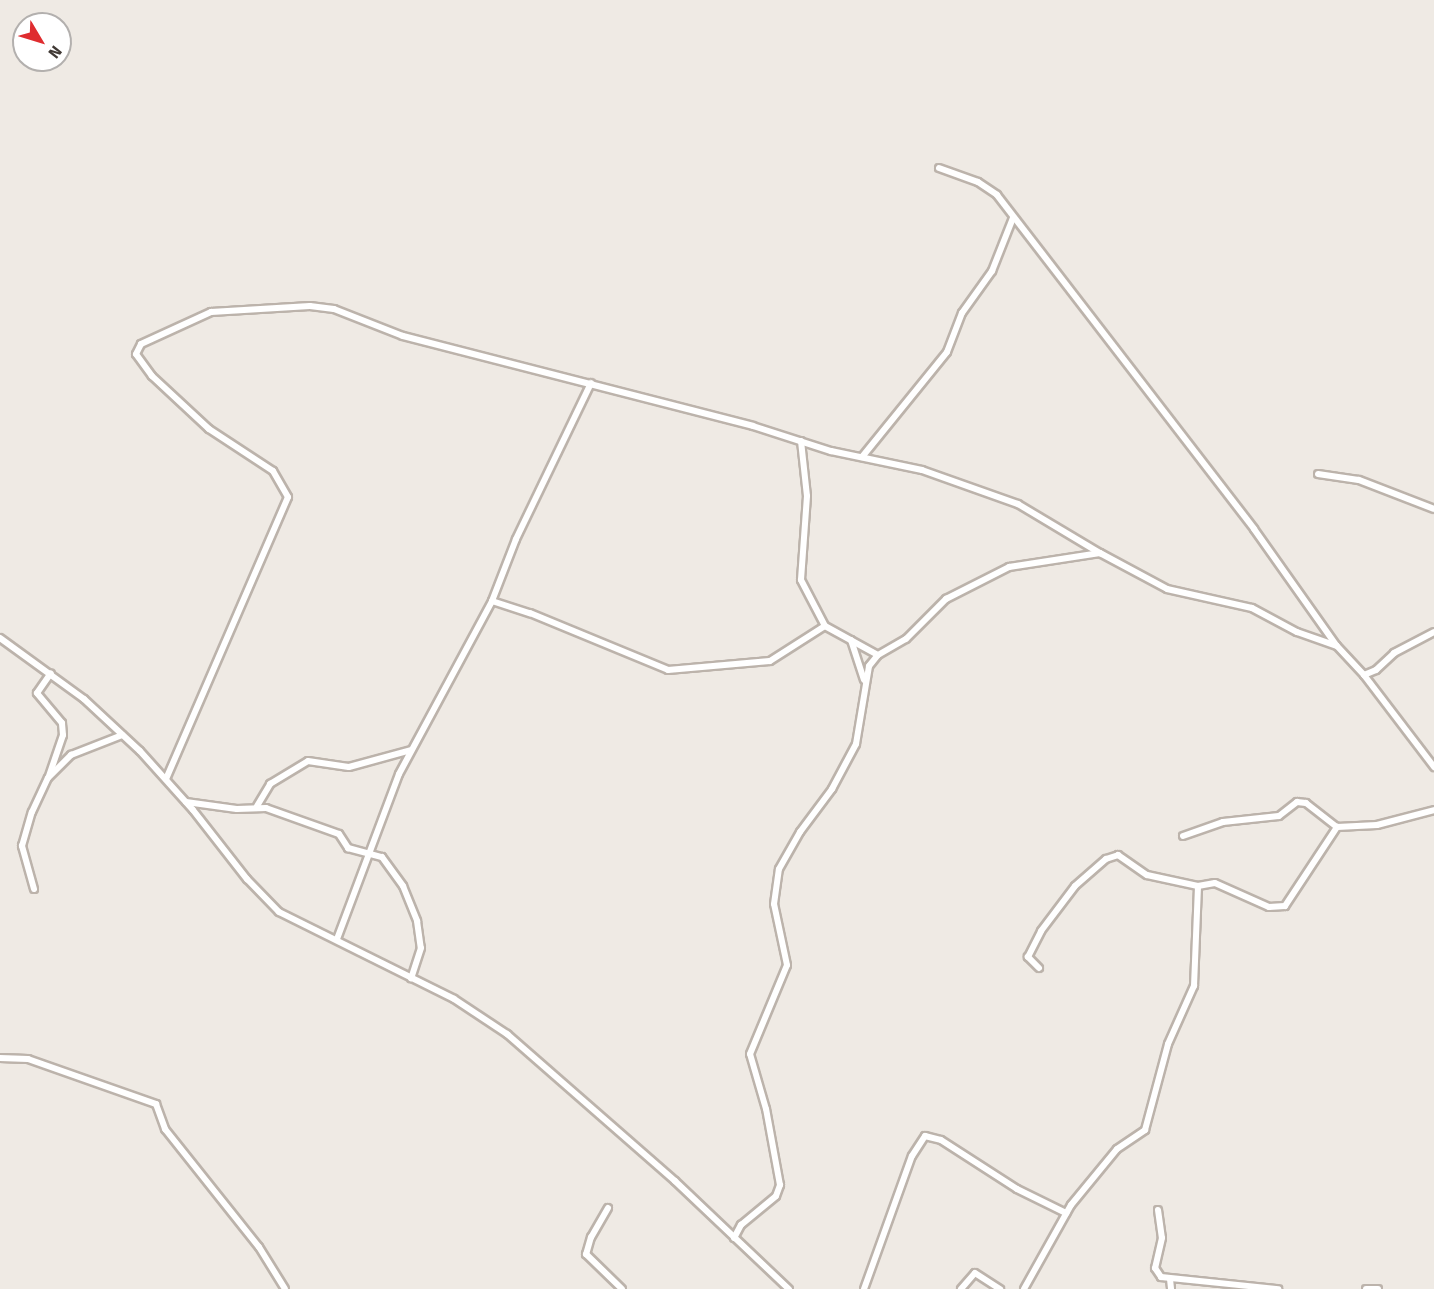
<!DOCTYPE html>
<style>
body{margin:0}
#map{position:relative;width:1434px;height:1289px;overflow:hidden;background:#efeae4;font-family:"Fira Sans",sans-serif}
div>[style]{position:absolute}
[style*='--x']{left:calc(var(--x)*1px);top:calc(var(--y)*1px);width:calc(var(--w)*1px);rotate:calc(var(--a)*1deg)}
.roads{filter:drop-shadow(2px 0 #bcb3ab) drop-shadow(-2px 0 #bcb3ab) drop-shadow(0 2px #bcb3ab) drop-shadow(0 -2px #bcb3ab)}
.minor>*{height:6px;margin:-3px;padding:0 3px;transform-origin:3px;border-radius:3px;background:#fff}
span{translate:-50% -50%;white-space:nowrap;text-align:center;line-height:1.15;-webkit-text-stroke:5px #fff;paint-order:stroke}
.north{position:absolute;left:12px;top:12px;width:60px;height:60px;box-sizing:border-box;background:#fff;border:2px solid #b3b0ae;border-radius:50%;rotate:128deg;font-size:16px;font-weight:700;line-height:24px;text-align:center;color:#413a35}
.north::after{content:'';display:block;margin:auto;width:21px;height:27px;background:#df2c2f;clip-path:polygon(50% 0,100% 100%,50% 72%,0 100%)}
</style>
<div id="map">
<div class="roads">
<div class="minor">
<div style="--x:939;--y:168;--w:41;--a:19.7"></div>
<div style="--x:978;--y:182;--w:23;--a:34"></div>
<div style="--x:997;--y:195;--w:421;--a:52.4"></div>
<div style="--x:1254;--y:529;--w:142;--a:54.7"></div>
<div style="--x:801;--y:441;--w:55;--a:83.8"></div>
<div style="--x:807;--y:496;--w:84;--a:94.1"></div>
<div style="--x:801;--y:580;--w:52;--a:62.4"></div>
<div style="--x:862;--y:457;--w:135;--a:-51"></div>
<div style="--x:947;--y:352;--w:42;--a:-69"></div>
<div style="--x:962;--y:313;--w:52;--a:-54.5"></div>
<div style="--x:992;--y:271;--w:57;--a:-68.4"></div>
<div style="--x:1318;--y:474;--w:41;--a:8.3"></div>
<div style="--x:1359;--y:480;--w:80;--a:21.1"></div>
<div style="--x:492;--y:601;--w:40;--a:18"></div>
<div style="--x:530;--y:613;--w:149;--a:22.4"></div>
<div style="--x:668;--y:670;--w:102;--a:-5"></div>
<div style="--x:770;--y:661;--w:65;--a:-32.5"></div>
<div style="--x:825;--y:626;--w:60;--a:28.7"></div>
<div style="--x:0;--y:638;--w:104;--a:36"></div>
<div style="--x:84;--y:699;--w:76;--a:42.9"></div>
<div style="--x:140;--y:751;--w:79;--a:48.1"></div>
<div style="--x:193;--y:810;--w:88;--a:52"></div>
<div style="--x:247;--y:879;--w:46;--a:45.9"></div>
<div style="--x:279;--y:912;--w:195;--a:26.4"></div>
<div style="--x:454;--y:999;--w:64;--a:33.4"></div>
<div style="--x:507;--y:1034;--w:223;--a:41.2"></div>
<div style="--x:675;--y:1181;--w:157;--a:43.5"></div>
<div style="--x:851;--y:640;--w:42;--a:72"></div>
<div style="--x:1364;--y:675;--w:13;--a:-23"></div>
<div style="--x:1376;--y:670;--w:25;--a:-43"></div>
<div style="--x:1394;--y:653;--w:45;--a:-27.7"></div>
<div style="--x:49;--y:776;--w:43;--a:-71.1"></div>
<div style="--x:63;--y:735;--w:12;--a:-95"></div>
<div style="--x:62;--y:723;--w:39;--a:-130"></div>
<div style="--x:37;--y:693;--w:24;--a:-55"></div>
<div style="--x:166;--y:779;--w:307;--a:-66.6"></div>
<div style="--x:288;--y:497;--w:30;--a:-120"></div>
<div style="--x:273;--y:471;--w:77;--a:-146.7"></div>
<div style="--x:209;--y:429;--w:78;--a:-137.1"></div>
<div style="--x:152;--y:376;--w:27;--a:-126"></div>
<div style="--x:136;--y:354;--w:11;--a:-63"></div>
<div style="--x:141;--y:344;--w:77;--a:-24.6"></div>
<div style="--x:211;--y:312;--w:99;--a:-3.5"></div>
<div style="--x:310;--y:306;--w:24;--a:7"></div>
<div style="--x:334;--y:309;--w:74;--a:21.4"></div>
<div style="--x:403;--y:336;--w:361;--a:14.4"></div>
<div style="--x:753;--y:426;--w:82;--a:17.8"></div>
<div style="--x:831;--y:451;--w:93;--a:11.8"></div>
<div style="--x:922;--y:470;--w:102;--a:19.5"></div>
<div style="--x:1018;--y:504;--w:96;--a:30.9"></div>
<div style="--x:186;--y:802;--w:51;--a:7.8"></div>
<div style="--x:237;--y:809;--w:29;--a:-2"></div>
<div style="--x:266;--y:808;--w:77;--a:19.6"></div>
<div style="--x:339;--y:834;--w:17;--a:57"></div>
<div style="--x:348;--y:848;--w:35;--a:15"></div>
<div style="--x:382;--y:857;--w:36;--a:54"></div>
<div style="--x:403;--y:886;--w:38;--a:68"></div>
<div style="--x:417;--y:921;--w:27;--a:82"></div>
<div style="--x:421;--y:948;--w:32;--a:108"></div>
<div style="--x:257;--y:806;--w:26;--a:-59"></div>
<div style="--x:270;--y:784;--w:44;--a:-31.2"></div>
<div style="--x:308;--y:761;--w:41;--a:8.3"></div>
<div style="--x:349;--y:767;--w:64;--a:-15.3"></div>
<div style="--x:1183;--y:836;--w:42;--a:-19.3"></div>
<div style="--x:1223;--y:822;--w:56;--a:-6.1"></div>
<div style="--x:1279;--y:816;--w:23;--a:-38"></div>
<div style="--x:1297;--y:802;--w:9;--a:6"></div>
<div style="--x:1306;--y:803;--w:39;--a:38"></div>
<div style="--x:1337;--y:827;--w:40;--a:-2.9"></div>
<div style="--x:1377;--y:825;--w:59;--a:-14.7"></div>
<div style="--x:34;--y:889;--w:45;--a:-105.6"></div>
<div style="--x:22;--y:846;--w:35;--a:-74"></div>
<div style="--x:32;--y:812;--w:38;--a:-65"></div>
<div style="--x:48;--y:778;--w:33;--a:-45"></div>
<div style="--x:71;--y:755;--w:55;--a:-21.4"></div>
<div style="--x:337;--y:939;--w:176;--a:-69.4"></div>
<div style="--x:399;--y:774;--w:196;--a:-61.7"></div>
<div style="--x:492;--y:601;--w:66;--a:-68.8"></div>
<div style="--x:516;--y:539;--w:173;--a:-64.3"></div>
<div style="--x:1039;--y:968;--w:16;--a:-135"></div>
<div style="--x:1028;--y:957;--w:29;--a:-63"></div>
<div style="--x:1041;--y:931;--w:56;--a:-52.9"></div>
<div style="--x:1075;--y:886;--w:41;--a:-41.1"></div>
<div style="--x:1106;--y:859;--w:13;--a:-18"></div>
<div style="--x:1118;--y:855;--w:35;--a:35"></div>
<div style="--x:1147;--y:875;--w:52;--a:12.2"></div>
<div style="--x:0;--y:1058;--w:28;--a:2"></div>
<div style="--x:28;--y:1059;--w:136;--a:19.4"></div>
<div style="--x:156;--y:1104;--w:27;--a:70"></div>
<div style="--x:165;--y:1129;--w:151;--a:51.5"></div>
<div style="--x:259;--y:1247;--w:49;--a:58.2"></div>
<div style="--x:608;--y:1208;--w:34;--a:120"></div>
<div style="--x:591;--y:1237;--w:18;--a:106"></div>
<div style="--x:586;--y:1254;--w:50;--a:44.2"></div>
<div style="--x:1158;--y:1210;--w:28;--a:82"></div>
<div style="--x:1162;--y:1238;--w:31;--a:103"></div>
<div style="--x:1155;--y:1268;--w:11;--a:56"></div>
<div style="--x:1161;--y:1277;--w:118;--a:5.9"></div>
<div style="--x:734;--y:1238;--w:15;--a:-62"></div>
<div style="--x:741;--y:1225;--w:45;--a:-39.6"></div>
<div style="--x:776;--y:1196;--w:12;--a:-70"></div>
<div style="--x:780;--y:1185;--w:77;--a:-100.4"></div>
<div style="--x:766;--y:1109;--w:57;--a:-106.2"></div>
<div style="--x:750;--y:1054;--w:96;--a:-67.4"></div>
<div style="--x:787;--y:965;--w:62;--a:-102"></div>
<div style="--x:774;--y:904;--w:35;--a:-82"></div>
<div style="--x:779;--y:869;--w:43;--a:-60.4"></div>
<div style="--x:800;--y:832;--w:54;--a:-53.3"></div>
<div style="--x:832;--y:789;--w:51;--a:-61.9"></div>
<div style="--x:856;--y:744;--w:79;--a:-80.5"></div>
<div style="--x:869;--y:666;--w:14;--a:-51"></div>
<div style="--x:878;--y:655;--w:32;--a:-30"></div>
<div style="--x:906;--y:639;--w:57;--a:-45"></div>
<div style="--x:946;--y:599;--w:71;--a:-26.9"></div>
<div style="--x:1009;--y:567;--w:92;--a:-8.7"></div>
<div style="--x:1100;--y:553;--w:76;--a:28.2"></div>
<div style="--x:1167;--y:589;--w:87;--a:12.6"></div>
<div style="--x:1252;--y:608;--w:51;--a:28.1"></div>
<div style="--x:1297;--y:632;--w:42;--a:19.3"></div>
<div style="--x:1337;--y:646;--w:40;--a:47"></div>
<div style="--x:1364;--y:675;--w:116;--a:52.7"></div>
<div style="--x:1170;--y:1279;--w:10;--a:84"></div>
<div style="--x:864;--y:1289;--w:141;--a:-70.2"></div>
<div style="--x:912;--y:1156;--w:24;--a:-57"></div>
<div style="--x:925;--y:1136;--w:16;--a:14"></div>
<div style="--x:941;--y:1140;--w:90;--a:32.8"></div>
<div style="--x:1017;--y:1189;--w:55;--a:26.1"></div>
<div style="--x:961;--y:1289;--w:21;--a:-49"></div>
<div style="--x:975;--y:1273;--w:30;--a:33"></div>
<div style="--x:1024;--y:1289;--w:96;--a:-60.8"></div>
<div style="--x:1071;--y:1205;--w:72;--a:-50.6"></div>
<div style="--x:1117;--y:1149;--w:34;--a:-34"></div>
<div style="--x:1145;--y:1130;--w:89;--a:-75"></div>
<div style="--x:1168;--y:1044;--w:64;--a:-65.9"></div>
<div style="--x:1194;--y:986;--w:100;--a:-87.7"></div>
<div style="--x:1198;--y:886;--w:17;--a:-10"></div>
<div style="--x:1215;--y:883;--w:59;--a:24"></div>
<div style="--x:1269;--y:907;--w:16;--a:-4"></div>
<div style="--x:1285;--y:906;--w:95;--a:-56.6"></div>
<div style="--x:1366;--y:1289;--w:12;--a:0"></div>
</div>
</div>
<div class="north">N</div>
</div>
